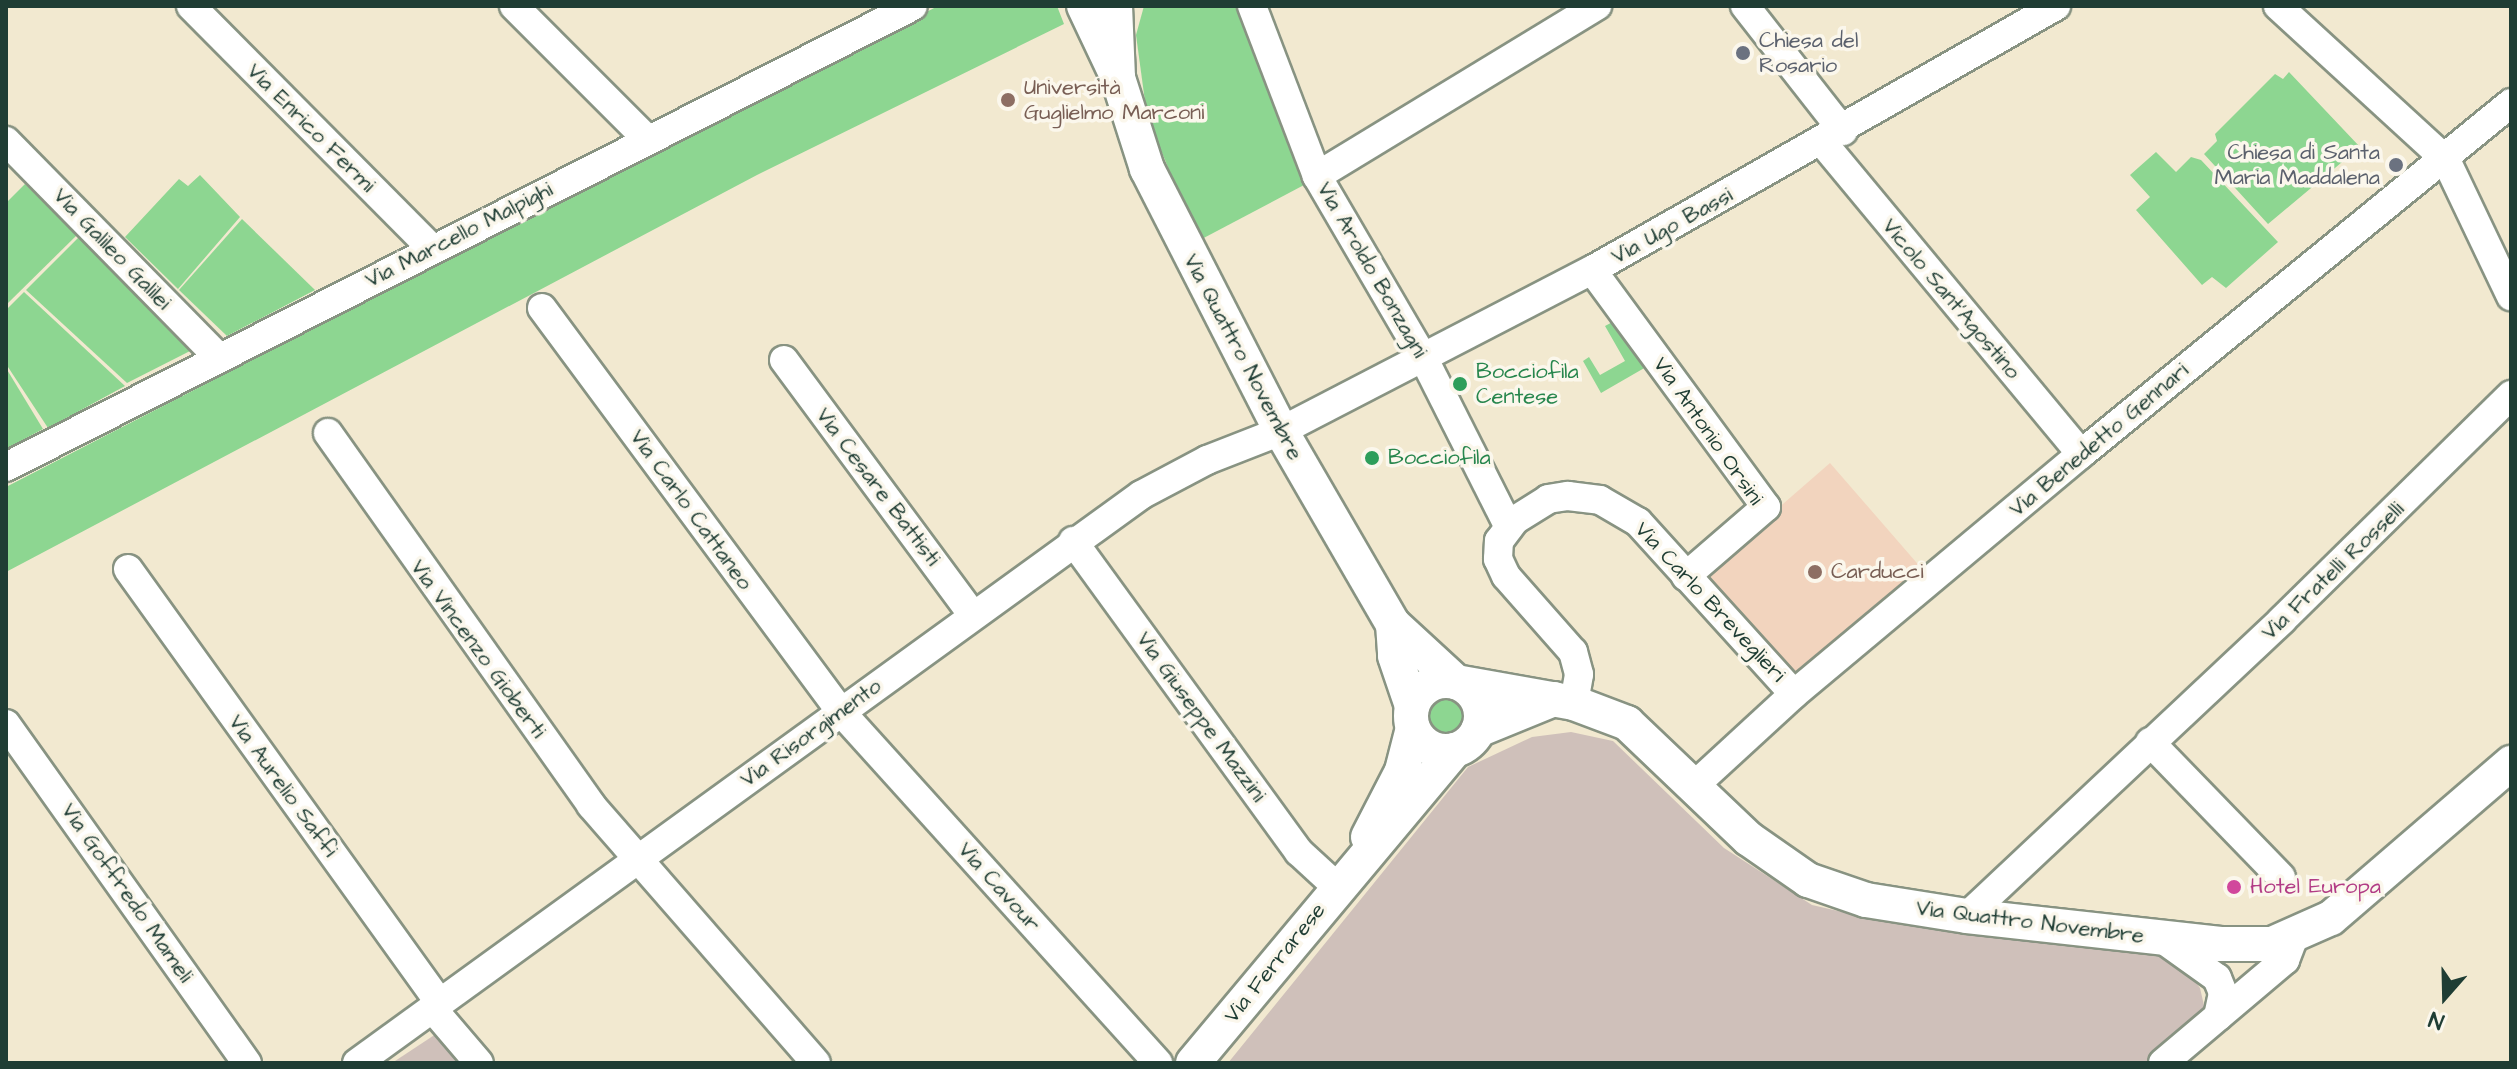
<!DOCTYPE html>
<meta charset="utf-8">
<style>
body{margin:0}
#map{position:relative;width:2517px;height:1069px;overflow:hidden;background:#f2e9d0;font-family:"Architects Daughter",sans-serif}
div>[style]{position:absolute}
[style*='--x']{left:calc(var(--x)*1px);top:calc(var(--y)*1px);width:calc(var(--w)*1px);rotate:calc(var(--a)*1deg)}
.built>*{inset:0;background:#f2d4be;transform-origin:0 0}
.industrial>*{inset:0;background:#cfc0ba}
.green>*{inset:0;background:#8dd691}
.round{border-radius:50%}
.roads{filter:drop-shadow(2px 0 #889382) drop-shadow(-2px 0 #889382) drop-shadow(0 2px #889382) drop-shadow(0 -2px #889382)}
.minor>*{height:28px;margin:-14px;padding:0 14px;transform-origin:14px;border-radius:14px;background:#fff}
.major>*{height:34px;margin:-17px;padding:0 17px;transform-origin:17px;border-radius:17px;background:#fff}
.major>.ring{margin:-17px;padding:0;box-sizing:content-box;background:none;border:34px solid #fff;border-radius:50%}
.dots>*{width:22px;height:22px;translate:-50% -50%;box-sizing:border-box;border:4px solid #fbf7ec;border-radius:50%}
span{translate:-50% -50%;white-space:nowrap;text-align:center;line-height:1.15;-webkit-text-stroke:7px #fbf7ec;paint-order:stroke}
.worship-label{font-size:22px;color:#5b616d}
.left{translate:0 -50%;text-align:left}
.right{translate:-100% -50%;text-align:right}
.education-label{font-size:22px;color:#785e54}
.street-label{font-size:22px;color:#1f3d34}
.leisure-label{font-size:22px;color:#27864d}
.hotel-label{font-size:22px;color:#b23c85}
.frame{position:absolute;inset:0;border:8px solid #1f3d34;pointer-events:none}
.north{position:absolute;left:2405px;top:957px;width:80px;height:80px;-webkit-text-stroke:6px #fbf7ec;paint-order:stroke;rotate:200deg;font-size:22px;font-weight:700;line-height:32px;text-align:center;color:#1f3d34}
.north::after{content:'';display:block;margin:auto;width:28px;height:36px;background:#1f3d34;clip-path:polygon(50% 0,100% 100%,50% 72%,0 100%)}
</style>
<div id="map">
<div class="built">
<div style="left:1830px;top:463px;width:142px;height:166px;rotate:49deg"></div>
</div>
<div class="industrial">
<div style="clip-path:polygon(1571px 732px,1613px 741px,1724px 848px,1812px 905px,1873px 919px,2146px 951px,2185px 968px,2200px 988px,2206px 1014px,2146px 1063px,1228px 1063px,1468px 767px,1532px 737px)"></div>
<div style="clip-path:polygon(442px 1030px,470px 1063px,392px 1063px)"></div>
</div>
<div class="green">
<div style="clip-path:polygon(938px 6px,1057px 6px,1064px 24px,757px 175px,6px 572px,6px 487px)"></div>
<div style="clip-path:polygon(1144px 6px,1237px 6px,1304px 185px,1198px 241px,1147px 116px,1136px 35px)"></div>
<div style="clip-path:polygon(2289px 72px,2360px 147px,2268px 224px,2204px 154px,2217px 141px,2215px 134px,2275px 74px,2283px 79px)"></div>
<div style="clip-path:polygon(2156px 152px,2176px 172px,2191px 157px,2201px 160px,2278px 242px,2226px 288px,2212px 277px,2202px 285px,2136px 210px,2150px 197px,2130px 175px)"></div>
<div style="clip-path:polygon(200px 175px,240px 217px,178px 289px,125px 237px,179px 179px,188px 186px)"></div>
<div style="clip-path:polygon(25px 184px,77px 235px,6px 305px,6px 203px)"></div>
<div style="clip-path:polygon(242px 219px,315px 290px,227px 336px,179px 290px)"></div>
<div style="clip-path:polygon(79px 237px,190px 351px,127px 383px,26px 290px)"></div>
<div style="clip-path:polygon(24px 292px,125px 386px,48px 428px,6px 364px,6px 310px)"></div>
<div style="clip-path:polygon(1622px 317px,1653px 363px,1601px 393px,1583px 361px,1589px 357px,1600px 375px,1625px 361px,1605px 326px)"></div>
<div style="clip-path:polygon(6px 368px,43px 429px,6px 449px)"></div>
<div class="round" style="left:1423px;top:694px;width:42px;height:42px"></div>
</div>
<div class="roads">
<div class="minor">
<div style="--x:191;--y:6;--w:342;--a:45.2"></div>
<div style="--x:514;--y:6;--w:188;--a:45"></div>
<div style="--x:1252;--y:6;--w:182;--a:69.1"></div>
<div style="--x:1317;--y:176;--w:212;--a:59.7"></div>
<div style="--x:1424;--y:359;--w:188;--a:63.2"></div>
<div style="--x:1745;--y:6;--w:159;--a:51.9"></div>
<div style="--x:2278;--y:6;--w:228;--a:42.5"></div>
<div style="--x:2446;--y:160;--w:151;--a:64.5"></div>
<div style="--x:6;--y:141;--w:303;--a:45.5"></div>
<div style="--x:1823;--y:143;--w:404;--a:50.3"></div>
<div style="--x:1317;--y:176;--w:328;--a:-31.3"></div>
<div style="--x:1592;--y:270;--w:294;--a:53.7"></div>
<div style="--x:1766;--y:507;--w:106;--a:139.2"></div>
<div style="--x:542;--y:308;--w:503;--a:53.49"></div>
<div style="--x:841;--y:712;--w:473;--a:47.9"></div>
<div style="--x:784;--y:360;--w:316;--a:53.5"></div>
<div style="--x:328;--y:433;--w:456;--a:54.7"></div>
<div style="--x:591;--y:805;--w:342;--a:48.9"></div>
<div style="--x:6;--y:467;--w:1017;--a:-26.94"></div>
<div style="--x:1073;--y:541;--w:384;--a:54"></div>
<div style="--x:1299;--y:852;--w:52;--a:42.6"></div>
<div style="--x:128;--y:569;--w:533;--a:54.31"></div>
<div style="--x:1574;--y:703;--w:29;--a:-80"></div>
<div style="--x:1579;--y:674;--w:23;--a:-105"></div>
<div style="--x:1573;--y:652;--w:101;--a:-131.4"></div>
<div style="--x:1506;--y:576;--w:19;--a:-115"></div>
<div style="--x:1498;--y:559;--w:18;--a:-87"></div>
<div style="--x:1499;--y:541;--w:26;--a:-53"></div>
<div style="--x:1515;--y:520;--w:39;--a:-32"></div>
<div style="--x:1548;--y:499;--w:20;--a:-9"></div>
<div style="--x:1568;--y:496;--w:32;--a:7"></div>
<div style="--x:1600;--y:500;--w:44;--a:30.1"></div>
<div style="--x:1638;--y:522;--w:232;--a:47.8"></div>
<div style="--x:6;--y:724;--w:416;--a:54.6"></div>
<div style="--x:2150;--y:742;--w:188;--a:45.9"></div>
<div style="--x:1695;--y:785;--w:134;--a:-42.6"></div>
<div style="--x:1794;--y:694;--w:374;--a:-39.9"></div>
<div style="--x:2081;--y:454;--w:555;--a:-39.22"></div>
<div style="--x:1967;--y:916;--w:432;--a:-43.2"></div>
<div style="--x:2282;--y:620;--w:321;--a:-44.5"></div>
<div style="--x:2164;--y:940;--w:65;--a:35.6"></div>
<div style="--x:2217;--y:978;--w:16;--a:68"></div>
<div style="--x:2223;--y:993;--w:24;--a:102"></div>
<div style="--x:432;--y:1008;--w:72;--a:49.5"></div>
<div style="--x:357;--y:1063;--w:968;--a:-35.92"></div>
<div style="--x:1141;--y:495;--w:75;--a:-27.9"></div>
<div style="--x:1207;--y:460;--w:79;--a:-21.4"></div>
<div style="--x:1281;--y:431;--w:350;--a:-27.4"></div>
<div style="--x:1592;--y:270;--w:534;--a:-29.64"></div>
<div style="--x:2163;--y:1063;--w:160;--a:-40.2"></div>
<div style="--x:2285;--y:960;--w:22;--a:-69"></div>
</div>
<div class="major">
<div style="--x:1084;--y:6;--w:80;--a:64.7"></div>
<div style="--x:1115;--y:6;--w:72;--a:87.6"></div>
<div style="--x:1118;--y:78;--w:96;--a:72.3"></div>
<div style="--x:1147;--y:169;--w:294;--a:62.9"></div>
<div style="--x:1281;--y:431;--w:223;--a:59.9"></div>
<div style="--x:1393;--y:624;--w:86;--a:42.6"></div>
<div style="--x:1456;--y:682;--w:120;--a:10.1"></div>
<div style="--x:1574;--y:703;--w:57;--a:20.7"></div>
<div style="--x:1627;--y:723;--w:168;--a:43.6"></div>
<div style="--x:1749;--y:839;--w:72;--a:34.8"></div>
<div style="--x:1808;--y:880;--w:61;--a:19"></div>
<div style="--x:1866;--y:900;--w:102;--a:9"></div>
<div style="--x:1967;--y:916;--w:255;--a:6.3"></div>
<div style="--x:2220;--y:944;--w:52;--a:0"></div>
<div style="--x:2272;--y:944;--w:64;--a:-23.8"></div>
<div style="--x:2331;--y:918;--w:238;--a:-40.7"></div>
<div style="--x:1393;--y:624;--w:32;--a:86"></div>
<div style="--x:1395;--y:656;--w:53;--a:71.2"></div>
<div class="ring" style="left:1411px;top:681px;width:36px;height:36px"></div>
<div style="--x:1478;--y:730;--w:82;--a:-22.2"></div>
<div style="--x:1368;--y:837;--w:74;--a:-62.7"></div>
<div style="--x:1402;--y:771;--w:44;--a:-75.7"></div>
<div style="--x:1193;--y:1063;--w:408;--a:-50.1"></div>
</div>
</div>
<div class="dots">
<div style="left:1743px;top:53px;background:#6b7280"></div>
<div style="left:1008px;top:100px;background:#8d6e63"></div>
<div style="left:2396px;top:165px;background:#6b7280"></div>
<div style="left:1460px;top:384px;background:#2e9e5b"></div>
<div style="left:1372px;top:458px;background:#2e9e5b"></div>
<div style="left:1815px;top:572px;background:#8d6e63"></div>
<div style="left:2234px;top:887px;background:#d1479c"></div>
</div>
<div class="worship-label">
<span class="left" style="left:1759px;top:53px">Chiesa del<br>Rosario</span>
<span class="right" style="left:2380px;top:165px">Chiesa di Santa<br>Maria Maddalena</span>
</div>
<div class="education-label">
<span class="left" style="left:1024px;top:100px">Università<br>Guglielmo Marconi</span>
<span class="left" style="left:1831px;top:572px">Carducci</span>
</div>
<div class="street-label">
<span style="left:311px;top:128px;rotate:45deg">Via Enrico Fermi</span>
<span style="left:1672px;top:226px;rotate:-29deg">Via Ugo Bassi</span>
<span style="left:459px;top:235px;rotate:-27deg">Via Marcello Malpighi</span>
<span style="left:112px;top:249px;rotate:46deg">Via Galileo Galilei</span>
<span style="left:1372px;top:270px;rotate:60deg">Via Aroldo Bonzagni</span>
<span style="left:1951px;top:299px;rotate:50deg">Vicolo Sant'Agostino</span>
<span style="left:1243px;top:357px;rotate:62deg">Via Quattro Novembre</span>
<span style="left:1708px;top:431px;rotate:55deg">Via Antonio Orsini</span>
<span style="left:2099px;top:440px;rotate:-40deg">Via Benedetto Gennari</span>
<span style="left:878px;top:487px;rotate:53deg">Via Cesare Battisti</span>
<span style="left:691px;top:510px;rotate:54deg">Via Carlo Cattaneo</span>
<span style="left:2333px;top:571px;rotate:-44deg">Via Fratelli Rosselli</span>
<span style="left:1710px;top:602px;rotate:47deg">Via Carlo Breveglieri</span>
<span style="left:478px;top:649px;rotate:54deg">Via Vincenzo Gioberti</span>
<span style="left:1201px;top:717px;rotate:54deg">Via Giuseppe Mazzini</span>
<span style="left:811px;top:733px;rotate:-36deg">Via Risorgimento</span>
<span style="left:283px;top:786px;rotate:54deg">Via Aurelio Saffi</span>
<span style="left:999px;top:887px;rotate:48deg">Via Cavour</span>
<span style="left:127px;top:893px;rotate:55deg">Via Goffredo Mameli</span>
<span style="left:2030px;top:922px;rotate:7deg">Via Quattro Novembre</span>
<span style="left:1275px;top:963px;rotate:-51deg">Via Ferrarese</span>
</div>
<div class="leisure-label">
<span class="left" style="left:1476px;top:384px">Bocciofila<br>Centese</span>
<span class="left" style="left:1388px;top:458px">Bocciofila</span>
</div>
<div class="hotel-label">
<span class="left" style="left:2250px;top:887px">Hotel Europa</span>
</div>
<div class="frame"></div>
<div class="north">N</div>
</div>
